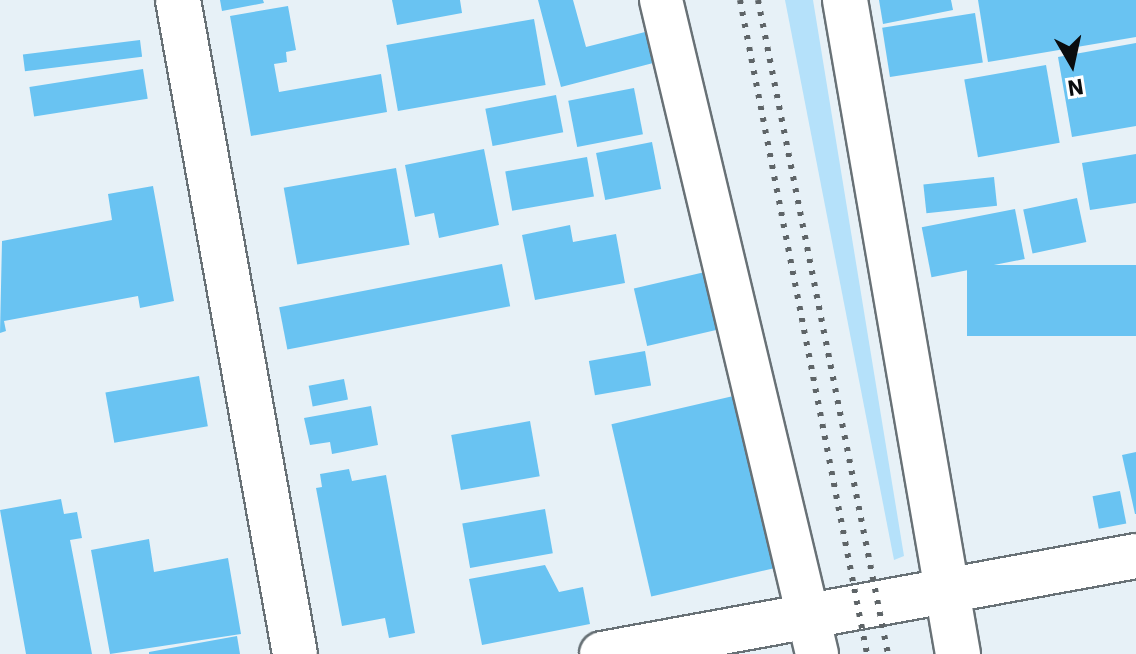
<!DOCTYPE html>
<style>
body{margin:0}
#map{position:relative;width:1136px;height:654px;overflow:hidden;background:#e7f1f7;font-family:"IBM Plex Sans",sans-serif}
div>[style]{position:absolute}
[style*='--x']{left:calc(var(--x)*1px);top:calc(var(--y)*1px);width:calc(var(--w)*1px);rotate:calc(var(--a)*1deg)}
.green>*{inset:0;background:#b5e1fa}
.building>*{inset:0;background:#69c3f2;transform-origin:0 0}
.roads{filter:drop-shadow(2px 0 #687176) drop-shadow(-2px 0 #687176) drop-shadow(0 2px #687176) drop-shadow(0 -2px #687176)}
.minor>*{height:42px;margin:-21px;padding:0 21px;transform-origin:21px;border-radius:21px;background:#fff}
.tertiary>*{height:44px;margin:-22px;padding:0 22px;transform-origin:22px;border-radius:22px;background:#fff}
.rail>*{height:6px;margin-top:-3px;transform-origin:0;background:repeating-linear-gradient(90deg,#5e6467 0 4px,transparent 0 12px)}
span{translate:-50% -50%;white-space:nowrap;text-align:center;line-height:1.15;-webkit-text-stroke:6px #fff;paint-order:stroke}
.north{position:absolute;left:1032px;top:24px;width:80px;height:80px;-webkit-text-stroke:6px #fff;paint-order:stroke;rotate:171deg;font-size:22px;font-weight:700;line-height:32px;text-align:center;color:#0a0d0f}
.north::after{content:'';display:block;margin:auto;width:28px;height:36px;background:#0a0d0f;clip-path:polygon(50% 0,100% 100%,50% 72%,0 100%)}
</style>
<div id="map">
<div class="green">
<div style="clip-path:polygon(785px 0,813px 0,904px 556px,894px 560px)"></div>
</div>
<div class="building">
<div style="clip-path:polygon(220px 0,263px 0,264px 3px,222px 11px)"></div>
<div style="clip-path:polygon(392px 0,460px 0,462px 13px,397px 25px)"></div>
<div style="clip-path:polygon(538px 0,573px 0,586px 47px,649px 31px,657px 62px,561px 87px)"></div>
<div style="clip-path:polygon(879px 0,951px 0,953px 10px,883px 24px)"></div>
<div style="clip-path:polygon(978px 0,1136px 0,1136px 37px,988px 62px)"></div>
<div style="clip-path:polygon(288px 6px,296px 50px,286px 52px,287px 62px,274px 64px,279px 92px,381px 74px,387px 112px,251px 136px,230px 16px)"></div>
<div style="left:975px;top:13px;width:50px;height:94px;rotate:81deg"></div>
<div style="left:534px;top:19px;width:67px;height:150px;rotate:80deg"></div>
<div style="left:140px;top:40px;width:17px;height:118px;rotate:83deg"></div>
<div style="clip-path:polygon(1136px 43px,1136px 126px,1072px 137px,1058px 57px)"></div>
<div style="left:1046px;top:65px;width:79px;height:83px;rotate:80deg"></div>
<div style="left:143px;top:69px;width:30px;height:115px;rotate:81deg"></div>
<div style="left:634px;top:88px;width:47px;height:67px;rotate:79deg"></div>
<div style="left:556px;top:95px;width:38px;height:72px;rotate:79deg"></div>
<div style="left:652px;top:142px;width:48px;height:57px;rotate:79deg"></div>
<div style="clip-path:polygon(484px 149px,499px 225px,439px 238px,434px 213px,415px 217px,405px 165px)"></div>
<div style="clip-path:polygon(1136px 154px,1136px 203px,1090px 210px,1082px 163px)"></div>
<div style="left:587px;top:157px;width:40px;height:83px;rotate:80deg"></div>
<div style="left:396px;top:168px;width:78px;height:114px;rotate:80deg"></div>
<div style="left:994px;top:177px;width:29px;height:71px;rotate:84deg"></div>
<div style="clip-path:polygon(153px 186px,174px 301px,140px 308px,138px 296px,4px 321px,6px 331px,0 333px,2px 241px,112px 220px,108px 194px)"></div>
<div style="left:1077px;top:198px;width:45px;height:55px;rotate:78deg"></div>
<div style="left:1015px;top:209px;width:51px;height:95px;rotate:79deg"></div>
<div style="clip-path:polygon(570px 225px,573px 242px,616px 234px,625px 283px,535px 300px,522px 235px)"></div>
<div style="left:502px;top:264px;width:43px;height:227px;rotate:79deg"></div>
<div style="left:1136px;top:265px;width:71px;height:169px;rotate:90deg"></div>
<div style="left:705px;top:272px;width:59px;height:73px;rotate:77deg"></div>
<div style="left:645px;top:351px;width:35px;height:57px;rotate:80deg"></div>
<div style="left:199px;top:376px;width:51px;height:95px;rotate:80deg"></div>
<div style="left:344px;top:379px;width:21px;height:36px;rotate:79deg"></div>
<div style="left:742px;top:394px;width:177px;height:134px;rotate:77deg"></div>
<div style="clip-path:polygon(371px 406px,378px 445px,332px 454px,330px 442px,310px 445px,304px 418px)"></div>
<div style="left:530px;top:421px;width:56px;height:80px;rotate:80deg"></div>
<div style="clip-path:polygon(1136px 452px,1136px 514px,1135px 514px,1122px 455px)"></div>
<div style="clip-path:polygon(349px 469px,352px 481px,386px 475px,415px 633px,389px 638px,385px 618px,342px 626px,316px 488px,322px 487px,320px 474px)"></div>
<div style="left:1120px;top:491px;width:33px;height:28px;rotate:79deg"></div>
<div style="clip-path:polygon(61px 499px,64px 514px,77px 512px,82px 538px,70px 540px,92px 654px,26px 654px,0 510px)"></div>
<div style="left:545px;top:509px;width:45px;height:84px;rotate:80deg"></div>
<div style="clip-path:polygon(149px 539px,154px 572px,228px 558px,241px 634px,110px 654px,91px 550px)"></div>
<div style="clip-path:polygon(545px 565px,559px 592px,583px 587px,590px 624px,482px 645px,469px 579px)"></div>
<div style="clip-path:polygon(237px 636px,240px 654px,149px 654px,149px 652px)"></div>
</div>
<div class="roads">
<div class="minor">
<div style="--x:661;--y:0;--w:672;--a:76.58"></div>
</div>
<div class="tertiary">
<div style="--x:178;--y:0;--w:664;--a:79.86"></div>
<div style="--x:845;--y:0;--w:664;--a:80.2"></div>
<div style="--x:602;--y:654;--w:543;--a:-10.4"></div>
</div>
</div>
<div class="rail">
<div style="--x:740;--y:0;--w:666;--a:79.01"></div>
<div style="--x:758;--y:0;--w:667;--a:78.76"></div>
</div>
<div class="north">N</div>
</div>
